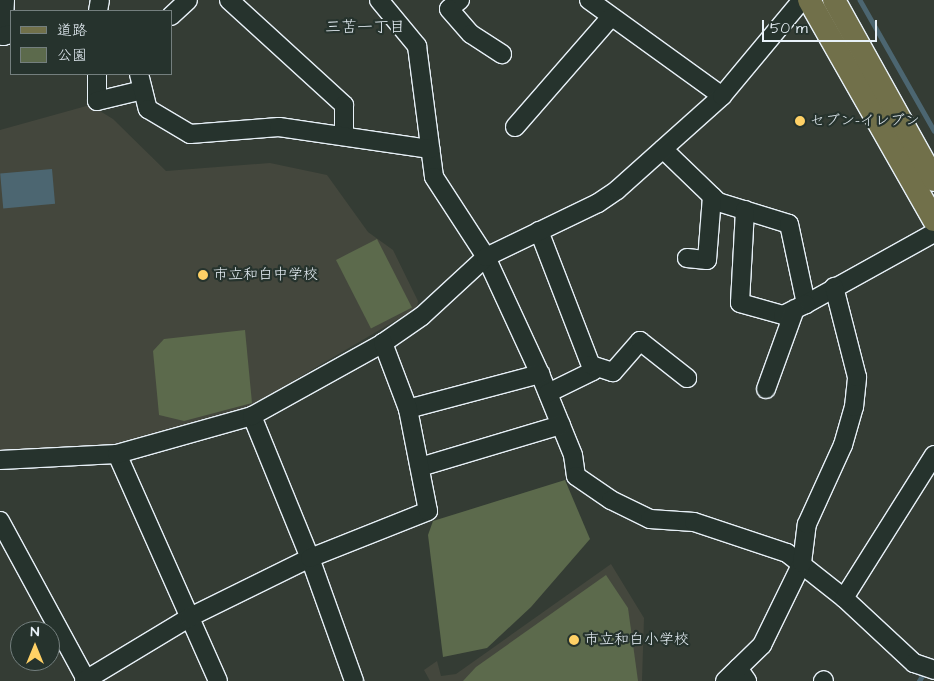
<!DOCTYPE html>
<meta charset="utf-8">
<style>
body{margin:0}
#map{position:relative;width:934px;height:681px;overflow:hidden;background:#343c34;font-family:"Architects Daughter","Klee One",sans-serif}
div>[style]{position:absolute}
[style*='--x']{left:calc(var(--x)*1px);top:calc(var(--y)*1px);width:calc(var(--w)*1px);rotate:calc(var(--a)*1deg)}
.built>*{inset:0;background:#44473d}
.green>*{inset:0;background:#5c6a4c;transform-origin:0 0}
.water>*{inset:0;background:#4c6671;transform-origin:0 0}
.stream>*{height:4.5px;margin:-2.25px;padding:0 2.25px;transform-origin:2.25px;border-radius:2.25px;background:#4c6671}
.roads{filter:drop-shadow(1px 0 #e8f1f8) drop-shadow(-1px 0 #e8f1f8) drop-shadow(0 1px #e8f1f8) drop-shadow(0 -1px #e8f1f8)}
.minor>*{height:18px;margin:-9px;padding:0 9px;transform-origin:9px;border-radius:9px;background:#26332d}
.major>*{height:22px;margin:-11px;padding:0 11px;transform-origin:11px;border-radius:11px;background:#71704a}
.dots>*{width:14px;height:14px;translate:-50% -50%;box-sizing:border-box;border:2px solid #26332d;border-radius:50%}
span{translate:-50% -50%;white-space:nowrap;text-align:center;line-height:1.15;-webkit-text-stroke:4.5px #26332d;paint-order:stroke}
.poi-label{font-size:15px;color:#e8f1f8}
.left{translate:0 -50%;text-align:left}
.neighbourhood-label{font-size:16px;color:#e8f1f8}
.legend{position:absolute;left:10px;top:10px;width:162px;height:65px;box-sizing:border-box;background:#26332d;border:1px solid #747f7e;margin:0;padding:6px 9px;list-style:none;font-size:15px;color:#e8f1f8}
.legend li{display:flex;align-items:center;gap:10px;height:25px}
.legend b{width:25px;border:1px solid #747f7e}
.north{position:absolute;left:10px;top:621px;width:50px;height:50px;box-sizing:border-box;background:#26332d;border:1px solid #747f7e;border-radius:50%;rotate:0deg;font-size:14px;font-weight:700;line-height:20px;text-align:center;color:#e8f1f8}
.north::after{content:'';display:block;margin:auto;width:18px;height:22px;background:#ffd166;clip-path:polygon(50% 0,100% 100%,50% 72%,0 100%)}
.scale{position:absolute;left:762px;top:20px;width:115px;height:22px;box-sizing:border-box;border:2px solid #e8f1f8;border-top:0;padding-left:6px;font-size:15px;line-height:18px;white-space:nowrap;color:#e8f1f8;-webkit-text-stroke:4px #26332d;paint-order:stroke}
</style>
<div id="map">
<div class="built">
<div style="clip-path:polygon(90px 105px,113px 119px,166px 171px,270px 163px,327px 175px,368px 232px,393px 250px,418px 301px,417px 308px,250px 406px,110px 445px,0 452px,0 130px)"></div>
<div style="clip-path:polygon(611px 564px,644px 618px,642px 681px,430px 681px,424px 670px,437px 661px,441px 676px,456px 674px)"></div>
</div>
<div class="green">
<div style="left:377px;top:239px;width:77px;height:46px;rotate:63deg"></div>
<div style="clip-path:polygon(245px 330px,252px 403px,184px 421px,159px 415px,153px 351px,164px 339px)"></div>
<div style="clip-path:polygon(565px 480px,590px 539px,531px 607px,487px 648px,443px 657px,428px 535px,433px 521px)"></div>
<div style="clip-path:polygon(606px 575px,628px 608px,638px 681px,463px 681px,476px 667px)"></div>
</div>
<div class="water">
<div style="left:52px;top:169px;width:35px;height:52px;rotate:85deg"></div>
</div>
<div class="stream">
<div style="--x:860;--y:0;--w:150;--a:60.4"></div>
<div style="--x:919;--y:681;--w:12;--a:-59"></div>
</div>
<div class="roads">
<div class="minor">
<div style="--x:5;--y:0;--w:36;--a:93"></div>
<div style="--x:3;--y:36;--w:8;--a:-14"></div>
<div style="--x:229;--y:0;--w:156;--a:42.4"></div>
<div style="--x:344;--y:105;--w:31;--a:90"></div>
<div style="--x:379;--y:0;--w:60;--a:50.4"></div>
<div style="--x:417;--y:46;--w:132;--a:82.6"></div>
<div style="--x:434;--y:177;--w:95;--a:57"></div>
<div style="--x:486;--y:257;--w:129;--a:65.2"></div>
<div style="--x:540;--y:374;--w:87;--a:67.8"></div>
<div style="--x:573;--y:455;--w:21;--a:82"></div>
<div style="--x:576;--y:476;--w:42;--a:34.4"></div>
<div style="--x:611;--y:500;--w:43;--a:26"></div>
<div style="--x:650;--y:519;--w:44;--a:3.9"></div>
<div style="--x:694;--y:522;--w:98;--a:18.4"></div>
<div style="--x:787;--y:553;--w:73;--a:38.3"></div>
<div style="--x:844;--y:598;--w:96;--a:42.9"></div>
<div style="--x:914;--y:663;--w:21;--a:19"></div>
<div style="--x:460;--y:0;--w:14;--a:141"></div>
<div style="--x:449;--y:9;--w:33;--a:49"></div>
<div style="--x:471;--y:34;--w:37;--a:33"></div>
<div style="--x:589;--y:0;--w:164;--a:35.8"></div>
<div style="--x:98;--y:11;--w:11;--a:-80"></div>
<div style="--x:171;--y:16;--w:23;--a:-43"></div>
<div style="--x:97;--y:74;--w:27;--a:90"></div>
<div style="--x:97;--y:101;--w:47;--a:-13.4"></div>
<div style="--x:139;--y:74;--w:36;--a:76"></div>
<div style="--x:148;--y:109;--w:49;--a:30.8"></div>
<div style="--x:190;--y:134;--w:89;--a:-4.5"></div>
<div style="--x:279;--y:127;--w:153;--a:8.3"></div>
<div style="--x:515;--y:127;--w:145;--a:-48.9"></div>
<div style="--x:663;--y:149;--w:76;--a:43.9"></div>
<div style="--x:718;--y:202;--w:74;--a:17.2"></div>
<div style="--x:789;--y:224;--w:82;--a:78"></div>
<div style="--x:806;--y:304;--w:146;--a:-29"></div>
<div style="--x:745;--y:210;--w:93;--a:93.1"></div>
<div style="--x:740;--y:303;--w:45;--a:15.6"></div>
<div style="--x:783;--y:315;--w:25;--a:-26"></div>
<div style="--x:539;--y:231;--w:150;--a:68.9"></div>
<div style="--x:593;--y:371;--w:50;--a:153.9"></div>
<div style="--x:687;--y:258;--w:20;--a:6"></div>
<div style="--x:707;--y:260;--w:64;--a:-85.5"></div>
<div style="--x:591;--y:365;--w:23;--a:18"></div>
<div style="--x:613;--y:372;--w:41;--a:-48.9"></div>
<div style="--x:640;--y:341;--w:60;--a:38.2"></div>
<div style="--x:766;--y:389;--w:85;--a:-70.1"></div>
<div style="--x:408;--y:409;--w:137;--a:-14.9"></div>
<div style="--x:252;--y:416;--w:153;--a:67.8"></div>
<div style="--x:310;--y:558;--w:131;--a:70.3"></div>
<div style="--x:117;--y:454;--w:248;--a:66"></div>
<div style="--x:0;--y:460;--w:117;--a:-2.9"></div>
<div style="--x:117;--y:454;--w:140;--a:-15.7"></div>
<div style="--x:252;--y:416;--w:150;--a:-29.1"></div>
<div style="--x:383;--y:343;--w:47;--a:-34.7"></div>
<div style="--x:422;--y:316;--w:87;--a:-42.7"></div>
<div style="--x:486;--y:257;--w:124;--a:-25.7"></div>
<div style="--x:598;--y:203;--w:23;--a:-34"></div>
<div style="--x:617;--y:190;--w:141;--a:-41.8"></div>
<div style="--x:722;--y:96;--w:125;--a:-50.2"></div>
<div style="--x:420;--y:467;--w:147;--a:-16.6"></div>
<div style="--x:0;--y:521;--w:182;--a:61.5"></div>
<div style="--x:844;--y:598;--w:169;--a:-57.8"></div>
<div style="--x:738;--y:668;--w:16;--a:55"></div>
<div style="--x:84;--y:681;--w:124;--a:-31.1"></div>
<div style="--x:190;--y:617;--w:134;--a:-26.2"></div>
<div style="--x:310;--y:558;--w:127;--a:-21.7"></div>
<div style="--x:428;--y:511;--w:104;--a:-101.1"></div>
<div style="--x:408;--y:409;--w:71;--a:-110.7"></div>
<div style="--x:725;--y:681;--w:52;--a:-44.2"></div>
<div style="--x:762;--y:645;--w:91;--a:-64"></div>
<div style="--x:802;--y:563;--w:39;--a:-83"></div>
<div style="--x:807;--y:524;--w:87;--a:-65.5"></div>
<div style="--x:843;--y:445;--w:40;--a:-74"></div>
<div style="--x:854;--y:407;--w:30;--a:-84"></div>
<div style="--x:857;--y:377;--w:93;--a:-104.3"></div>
<div style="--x:823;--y:681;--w:1;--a:-45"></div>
</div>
<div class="major">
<div style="--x:809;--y:0;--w:253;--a:60.4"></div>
<div style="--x:834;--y:0;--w:206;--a:60.9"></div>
</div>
</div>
<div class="dots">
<div style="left:800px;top:121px;background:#ffd166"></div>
<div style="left:203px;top:275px;background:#ffd166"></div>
<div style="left:574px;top:640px;background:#ffd166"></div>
</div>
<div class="poi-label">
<span class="left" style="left:810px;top:121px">セブン-イレブン</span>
<span class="left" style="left:213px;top:275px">市立和白中学校</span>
<span class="left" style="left:584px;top:640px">市立和白小学校</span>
</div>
<div class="neighbourhood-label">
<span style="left:365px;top:27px">三苫一丁目</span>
</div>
<ul class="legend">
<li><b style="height:6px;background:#71704a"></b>道路</li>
<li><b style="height:14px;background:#5c6a4c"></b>公園</li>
</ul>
<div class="north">N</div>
<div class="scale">50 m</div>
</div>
